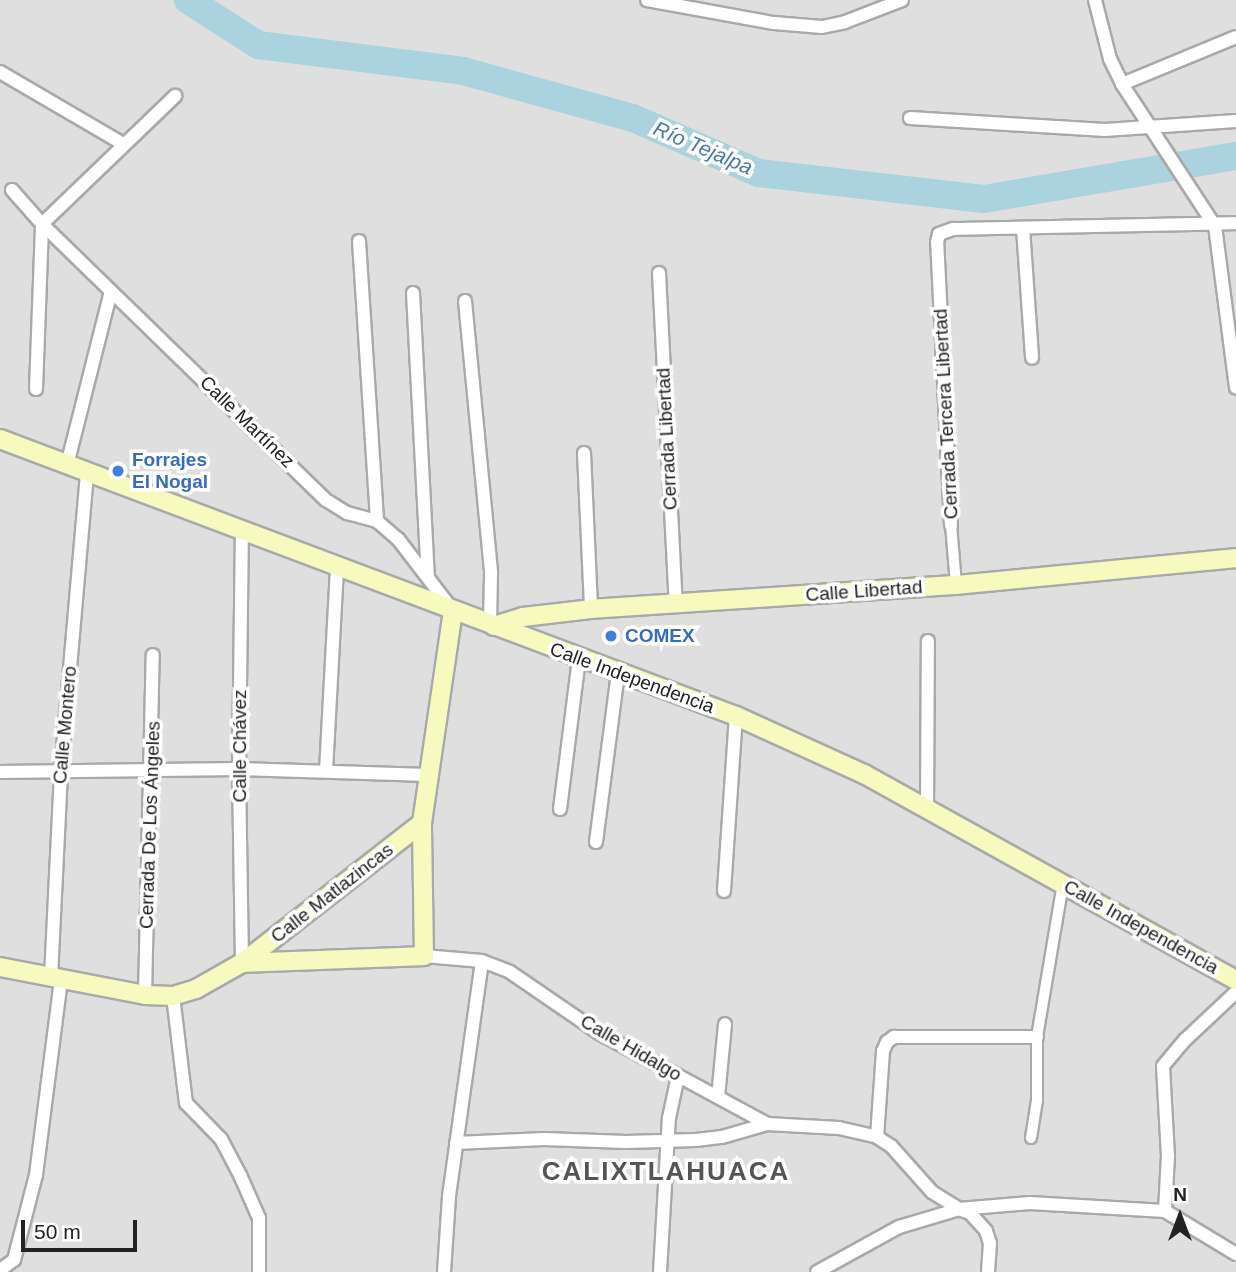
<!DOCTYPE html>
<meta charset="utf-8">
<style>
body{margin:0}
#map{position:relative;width:1236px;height:1272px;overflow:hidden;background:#f2efe9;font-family:Helvetica,sans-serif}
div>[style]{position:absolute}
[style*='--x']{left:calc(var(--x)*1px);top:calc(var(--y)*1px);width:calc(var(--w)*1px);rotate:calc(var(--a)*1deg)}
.residential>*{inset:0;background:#e0dfdf;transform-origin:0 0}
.river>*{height:28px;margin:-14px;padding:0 14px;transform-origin:14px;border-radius:14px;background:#aad3df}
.roads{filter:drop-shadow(2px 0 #a9a9a9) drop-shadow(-2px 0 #a9a9a9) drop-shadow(0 2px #a9a9a9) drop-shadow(0 -2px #a9a9a9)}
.pedestrian>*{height:10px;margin:-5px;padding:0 5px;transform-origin:5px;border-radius:5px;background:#fff}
.minor>*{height:12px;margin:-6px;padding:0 6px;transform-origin:6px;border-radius:6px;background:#fff}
.secondary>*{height:18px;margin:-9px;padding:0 9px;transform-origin:9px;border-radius:9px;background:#f7fabf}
.dots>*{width:19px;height:19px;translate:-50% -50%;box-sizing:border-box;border:4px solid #fff;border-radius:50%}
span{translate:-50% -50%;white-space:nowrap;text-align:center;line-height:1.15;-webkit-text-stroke:7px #fff;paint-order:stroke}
.street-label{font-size:19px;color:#222}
.shop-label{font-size:19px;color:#366cbe;font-weight:700}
.left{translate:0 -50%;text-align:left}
.water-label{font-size:21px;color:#4a7aab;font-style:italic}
.district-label{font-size:26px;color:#555;font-weight:700;letter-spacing:2px}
.north{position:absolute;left:1145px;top:1181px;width:70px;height:70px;-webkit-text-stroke:5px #fff;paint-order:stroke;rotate:0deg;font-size:19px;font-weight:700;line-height:28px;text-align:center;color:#222}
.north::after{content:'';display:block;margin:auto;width:24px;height:32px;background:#222;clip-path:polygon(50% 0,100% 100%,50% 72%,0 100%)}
.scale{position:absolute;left:21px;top:1220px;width:116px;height:32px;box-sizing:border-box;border:4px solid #222;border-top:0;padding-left:9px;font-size:21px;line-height:24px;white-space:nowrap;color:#222;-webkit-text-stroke:5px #fff;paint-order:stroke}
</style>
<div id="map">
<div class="residential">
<div style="left:0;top:0;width:1236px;height:1272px"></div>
</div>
<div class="river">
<div style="--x:188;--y:0;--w:83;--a:32.7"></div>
<div style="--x:258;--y:45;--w:207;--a:7.2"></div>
<div style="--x:463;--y:71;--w:176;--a:15.5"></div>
<div style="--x:633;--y:118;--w:137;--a:23.6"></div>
<div style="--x:759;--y:173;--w:226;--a:6.6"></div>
<div style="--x:984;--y:199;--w:256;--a:-9.7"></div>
</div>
<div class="roads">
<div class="pedestrian">
<div style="--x:951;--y:525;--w:60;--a:85.2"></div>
<div style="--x:1031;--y:1138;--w:37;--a:-81"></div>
<div style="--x:1037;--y:1101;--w:64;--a:-90"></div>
<div style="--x:1037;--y:1037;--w:155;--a:-80.4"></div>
</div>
<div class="minor">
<div style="--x:647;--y:0;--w:129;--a:10.3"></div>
<div style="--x:774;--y:23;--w:48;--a:4.8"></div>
<div style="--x:822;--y:27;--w:24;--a:-12"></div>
<div style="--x:845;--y:22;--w:61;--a:-21.1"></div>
<div style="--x:1095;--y:0;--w:61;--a:75.7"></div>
<div style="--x:1110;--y:59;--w:28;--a:64"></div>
<div style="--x:1122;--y:84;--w:170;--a:56.8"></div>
<div style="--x:1215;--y:226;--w:163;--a:82.6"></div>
<div style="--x:0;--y:72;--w:143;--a:30.3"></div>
<div style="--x:1122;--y:84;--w:123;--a:-22.4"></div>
<div style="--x:910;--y:118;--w:195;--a:3.5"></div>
<div style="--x:1105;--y:130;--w:131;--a:-3.9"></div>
<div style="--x:12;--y:190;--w:45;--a:48.6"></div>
<div style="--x:42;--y:224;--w:396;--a:44.2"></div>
<div style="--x:326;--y:500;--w:25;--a:32"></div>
<div style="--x:347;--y:513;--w:31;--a:15"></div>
<div style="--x:377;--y:521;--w:28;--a:41"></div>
<div style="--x:398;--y:539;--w:87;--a:52.5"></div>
<div style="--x:42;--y:224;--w:185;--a:-43.9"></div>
<div style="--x:1023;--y:228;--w:130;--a:86"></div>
<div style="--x:359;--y:241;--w:281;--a:86.3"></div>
<div style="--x:659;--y:273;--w:331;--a:87.1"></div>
<div style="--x:413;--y:293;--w:283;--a:87"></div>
<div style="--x:465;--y:301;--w:273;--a:84.5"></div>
<div style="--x:491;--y:573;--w:52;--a:91.1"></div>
<div style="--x:36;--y:389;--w:165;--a:-87.9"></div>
<div style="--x:584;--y:453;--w:156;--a:87.4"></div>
<div style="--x:67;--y:465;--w:179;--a:-75.8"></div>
<div style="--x:951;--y:525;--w:283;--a:-92.8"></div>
<div style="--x:937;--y:242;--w:8;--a:-76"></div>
<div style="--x:939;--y:234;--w:15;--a:-20"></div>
<div style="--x:953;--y:229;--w:283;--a:-1.2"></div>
<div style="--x:326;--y:771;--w:205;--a:-86.9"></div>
<div style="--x:0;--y:772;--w:239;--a:-0.7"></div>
<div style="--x:239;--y:769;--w:189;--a:1.8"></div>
<div style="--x:560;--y:809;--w:152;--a:-82.8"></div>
<div style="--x:927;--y:811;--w:170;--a:-89.7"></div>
<div style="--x:596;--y:842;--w:171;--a:-82.6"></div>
<div style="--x:724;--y:891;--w:175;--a:-86.1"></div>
<div style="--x:424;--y:956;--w:58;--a:4.9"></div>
<div style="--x:482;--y:961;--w:30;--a:21"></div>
<div style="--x:510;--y:972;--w:108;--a:34.4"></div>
<div style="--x:599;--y:1033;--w:191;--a:28.4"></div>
<div style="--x:767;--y:1124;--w:72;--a:3.2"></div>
<div style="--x:839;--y:1128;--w:39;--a:13"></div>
<div style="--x:877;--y:1137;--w:17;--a:33"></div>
<div style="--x:891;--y:1146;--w:62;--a:48.3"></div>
<div style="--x:932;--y:1192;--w:32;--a:32"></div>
<div style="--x:959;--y:1209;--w:71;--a:-4.8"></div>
<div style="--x:1030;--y:1203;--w:135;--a:3.4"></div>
<div style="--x:1165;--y:1211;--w:83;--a:31.2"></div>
<div style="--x:242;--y:963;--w:194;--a:-90.9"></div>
<div style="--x:239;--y:769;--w:240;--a:-89.3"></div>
<div style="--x:51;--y:977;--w:206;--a:-87.2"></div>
<div style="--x:61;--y:771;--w:298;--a:-85"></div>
<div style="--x:145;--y:995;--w:340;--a:-88.7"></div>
<div style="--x:173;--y:996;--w:108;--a:83.1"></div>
<div style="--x:186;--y:1103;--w:50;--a:45.8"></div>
<div style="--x:221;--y:1139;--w:41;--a:62.2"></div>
<div style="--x:240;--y:1175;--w:47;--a:66.2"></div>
<div style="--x:259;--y:1218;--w:54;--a:90"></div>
<div style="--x:718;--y:1097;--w:73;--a:-84.5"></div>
<div style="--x:877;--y:1137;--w:86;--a:-86"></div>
<div style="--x:883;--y:1051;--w:10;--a:-66"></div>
<div style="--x:887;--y:1042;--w:9;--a:-36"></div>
<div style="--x:894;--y:1037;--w:143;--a:0"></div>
<div style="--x:456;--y:1143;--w:88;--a:-2.6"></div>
<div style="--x:544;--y:1139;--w:82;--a:2.1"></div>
<div style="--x:626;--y:1142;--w:70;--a:-1.6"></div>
<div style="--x:696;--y:1140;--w:26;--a:-7"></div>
<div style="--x:722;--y:1137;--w:47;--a:-16.1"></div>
<div style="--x:1165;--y:1211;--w:55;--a:-86.9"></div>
<div style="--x:1168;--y:1156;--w:90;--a:-93.2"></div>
<div style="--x:1163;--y:1066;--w:35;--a:-50"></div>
<div style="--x:1186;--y:1039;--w:69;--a:-43.2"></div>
<div style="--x:0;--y:1270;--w:17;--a:-36"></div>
<div style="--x:14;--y:1260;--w:88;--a:-75.5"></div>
<div style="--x:36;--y:1175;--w:197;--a:-82.7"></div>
<div style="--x:444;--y:1272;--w:76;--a:-86.2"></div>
<div style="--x:449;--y:1196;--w:237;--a:-82"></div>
<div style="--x:660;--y:1272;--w:154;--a:-86.7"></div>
<div style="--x:669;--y:1118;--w:43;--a:-77.9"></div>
<div style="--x:817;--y:1272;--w:94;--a:-28.8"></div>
<div style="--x:899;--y:1227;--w:63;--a:-16.7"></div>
<div style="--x:959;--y:1209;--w:12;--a:20"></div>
<div style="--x:970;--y:1213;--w:24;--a:48"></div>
<div style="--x:986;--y:1231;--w:13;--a:72"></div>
<div style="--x:990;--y:1243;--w:29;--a:94"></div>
</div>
<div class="secondary">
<div style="--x:0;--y:439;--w:786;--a:20.62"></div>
<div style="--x:736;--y:716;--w:141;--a:24.4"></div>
<div style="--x:864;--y:774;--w:425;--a:29"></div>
<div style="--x:494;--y:626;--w:30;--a:-17"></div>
<div style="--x:523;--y:617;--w:68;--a:-6.7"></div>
<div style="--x:591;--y:609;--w:366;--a:-3.8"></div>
<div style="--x:956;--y:585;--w:281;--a:-5.5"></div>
<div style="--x:242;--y:963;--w:182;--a:-2.2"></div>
<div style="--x:424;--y:956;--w:133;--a:-90.9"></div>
<div style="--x:422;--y:823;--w:214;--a:-81.7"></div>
<div style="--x:0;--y:967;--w:148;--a:10.9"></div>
<div style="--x:145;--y:995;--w:28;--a:2"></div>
<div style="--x:173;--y:996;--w:24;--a:-17"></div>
<div style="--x:196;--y:989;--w:53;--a:-29.5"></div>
<div style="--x:242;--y:963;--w:228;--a:-37.9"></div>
</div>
</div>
<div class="dots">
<div style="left:118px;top:471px;background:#3f7fe0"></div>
<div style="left:611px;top:636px;background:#3f7fe0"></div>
</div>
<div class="street-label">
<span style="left:946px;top:414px;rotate:-93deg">Cerrada Tercera Libertad</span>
<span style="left:247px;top:422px;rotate:44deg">Calle Martínez</span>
<span style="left:667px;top:439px;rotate:-93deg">Cerrada Libertad</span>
<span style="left:864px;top:591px;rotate:-4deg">Calle Libertad</span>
<span style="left:632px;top:678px;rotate:20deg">Calle Independencia</span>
<span style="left:65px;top:725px;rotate:-85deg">Calle Montero</span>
<span style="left:240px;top:746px;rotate:-90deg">Calle Chávez</span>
<span style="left:150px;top:825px;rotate:-88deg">Cerrada De Los Ángeles</span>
<span style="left:332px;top:893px;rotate:-38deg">Calle Matlazincas</span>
<span style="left:1141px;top:927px;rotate:29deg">Calle Independencia</span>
<span style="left:631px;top:1048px;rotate:30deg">Calle Hidalgo</span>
</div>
<div class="shop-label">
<span class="left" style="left:132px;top:471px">Forrajes<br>El Nogal</span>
<span class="left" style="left:625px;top:636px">COMEX</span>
</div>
<div class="water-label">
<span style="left:703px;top:148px;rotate:23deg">Río Tejalpa</span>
</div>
<div class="district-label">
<span style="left:666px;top:1172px">CALIXTLAHUACA</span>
</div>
<div class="north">N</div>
<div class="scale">50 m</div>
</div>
